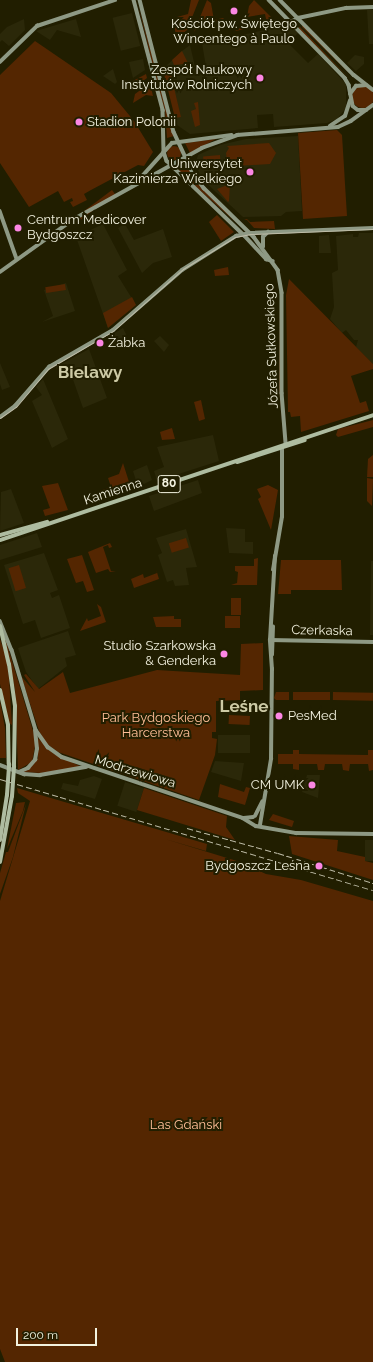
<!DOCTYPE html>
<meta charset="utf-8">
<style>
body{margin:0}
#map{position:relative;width:373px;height:1362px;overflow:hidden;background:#211e00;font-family:Raleway,sans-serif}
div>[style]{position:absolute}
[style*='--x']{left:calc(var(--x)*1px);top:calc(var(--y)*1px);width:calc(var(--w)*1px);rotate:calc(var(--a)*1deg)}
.built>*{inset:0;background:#2b2809;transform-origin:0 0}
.green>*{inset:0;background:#542601;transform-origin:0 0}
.round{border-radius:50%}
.secondary>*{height:3.5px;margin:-1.75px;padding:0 1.75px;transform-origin:1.75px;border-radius:1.75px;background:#8e9984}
.primary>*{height:4px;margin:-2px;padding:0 2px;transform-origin:2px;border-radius:2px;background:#aebca0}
.tram>*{height:1px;margin:-0.5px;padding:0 0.5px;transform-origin:0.5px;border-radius:0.5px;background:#bebca7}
.rail>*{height:1px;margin-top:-0.5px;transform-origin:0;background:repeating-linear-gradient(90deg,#bebca7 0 6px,transparent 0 9px)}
.primary-bridge>*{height:4px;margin:-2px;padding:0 2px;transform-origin:2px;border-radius:2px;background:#aebca0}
.dots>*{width:11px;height:11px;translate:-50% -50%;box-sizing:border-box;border:2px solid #211e00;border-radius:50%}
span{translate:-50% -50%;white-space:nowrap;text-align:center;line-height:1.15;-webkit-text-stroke:4px #211e00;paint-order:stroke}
.shield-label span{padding:1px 3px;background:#211e00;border:1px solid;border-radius:3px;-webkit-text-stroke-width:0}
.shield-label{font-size:12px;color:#f2f1de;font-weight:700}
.poi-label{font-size:13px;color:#f2f1de}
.right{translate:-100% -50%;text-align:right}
.left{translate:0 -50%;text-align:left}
.street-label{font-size:13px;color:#f2f1de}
.park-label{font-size:13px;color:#ffbe97}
.district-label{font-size:17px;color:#cdcaa5;font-weight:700}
.scale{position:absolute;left:16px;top:1328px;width:81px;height:18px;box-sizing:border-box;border:2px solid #f2f1de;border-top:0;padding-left:5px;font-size:12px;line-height:14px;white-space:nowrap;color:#f2f1de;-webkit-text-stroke:3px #211e00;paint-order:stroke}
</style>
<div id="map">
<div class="built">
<div style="clip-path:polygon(367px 10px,373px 10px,373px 55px,373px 44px,369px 44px)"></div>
<div style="left:132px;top:13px;width:34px;height:20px;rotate:76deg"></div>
<div style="clip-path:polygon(24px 19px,25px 30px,9px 46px,2px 40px,0 42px,0 34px,7px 27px)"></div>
<div style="clip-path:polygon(76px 19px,81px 37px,57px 30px,50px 40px,36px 31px)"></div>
<div style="clip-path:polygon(290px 25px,298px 33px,288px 43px,308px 63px,318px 54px,346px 84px,346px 108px,337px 119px,327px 123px,274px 127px,273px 114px,257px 115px,258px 128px,190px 134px,177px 125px,165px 74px,167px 65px,182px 51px,190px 45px,197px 75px,207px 73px,202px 43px)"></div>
<div style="clip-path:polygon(355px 55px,364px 57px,364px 64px,356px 71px,347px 63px)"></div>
<div style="clip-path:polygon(143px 59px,145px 70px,133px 78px,129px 62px)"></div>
<div style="clip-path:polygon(113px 69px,117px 82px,115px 84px,103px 76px)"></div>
<div style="clip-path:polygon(298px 136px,302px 211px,286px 212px,281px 216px,243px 217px,203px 180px,195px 165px,198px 155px,220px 145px,246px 139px)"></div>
<div style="clip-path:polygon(103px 224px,127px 270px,118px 276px,136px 305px,108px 328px,76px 237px)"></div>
<div style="clip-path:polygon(125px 224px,134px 240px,163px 229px,172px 257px,153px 263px,142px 273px,118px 228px)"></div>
<div style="clip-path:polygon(359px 233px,373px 233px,373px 364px,356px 347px,358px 340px,354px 340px,346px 330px,342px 333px,330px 319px,334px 307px,332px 273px,338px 270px,336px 236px,353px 234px,353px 237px,358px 237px)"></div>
<div style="clip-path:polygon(329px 235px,331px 253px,319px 253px,319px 236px)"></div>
<div style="clip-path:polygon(66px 283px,75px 311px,42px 322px,53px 316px,44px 290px)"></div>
<div style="clip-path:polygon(123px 328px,126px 334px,124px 342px,126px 347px,123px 345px,111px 349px,108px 337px)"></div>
<div style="clip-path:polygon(160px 336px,169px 345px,164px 352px,154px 341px)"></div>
<div style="clip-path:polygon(89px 349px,107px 398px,83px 408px,70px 371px,59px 376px,56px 367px)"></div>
<div style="clip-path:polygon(0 363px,10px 387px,2px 390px,0 384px)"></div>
<div style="clip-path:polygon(43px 379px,68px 439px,52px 448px,32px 401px,42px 395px,36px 387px)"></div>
<div style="clip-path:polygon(213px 435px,219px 461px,157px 481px,154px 471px,164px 467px,157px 447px)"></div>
<div style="clip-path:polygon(147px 465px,152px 480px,138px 487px,133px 471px)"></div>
<div style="clip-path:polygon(198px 480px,202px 493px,154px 511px,149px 496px)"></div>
<div style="clip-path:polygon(11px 489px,24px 523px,0 531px,1px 492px)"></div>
<div style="clip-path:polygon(226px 528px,245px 529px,245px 542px,253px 542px,253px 554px,229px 553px)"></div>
<div style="clip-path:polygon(186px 529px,197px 567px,186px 568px,189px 585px,175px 586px,173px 580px,167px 582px,158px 555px,162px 553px,156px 538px)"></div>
<div style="clip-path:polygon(37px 533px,42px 547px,0 560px,0 545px)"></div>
<div style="clip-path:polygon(44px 553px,58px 590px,50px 593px,52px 598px,59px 595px,70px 628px,41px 638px,35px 620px,23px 624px,4px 565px)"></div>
<div style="clip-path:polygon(371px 561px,373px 561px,373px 635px,370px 635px)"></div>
<div style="clip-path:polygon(68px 631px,76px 655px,65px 658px,67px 666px,38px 689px,26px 672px,18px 648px)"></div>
<div style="left:218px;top:735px;width:32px;height:18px"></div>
<div style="clip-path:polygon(215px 761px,244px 763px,241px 781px,211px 772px)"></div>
<div style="clip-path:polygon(307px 775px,320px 775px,318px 798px,302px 792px)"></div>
<div style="clip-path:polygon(94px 776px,102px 779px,95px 799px,61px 789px,63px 783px,78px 786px,80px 780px)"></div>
<div style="left:125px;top:782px;width:20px;height:25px;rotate:18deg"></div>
<div style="left:365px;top:840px;width:8px;height:21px"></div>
</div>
<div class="green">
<div style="clip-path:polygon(191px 0,199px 0,187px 30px,177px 39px,174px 26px,179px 25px,177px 17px,188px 14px)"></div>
<div style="clip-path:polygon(207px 0,211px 3px,214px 20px,223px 18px,225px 20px,228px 28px,222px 20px,199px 25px,194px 32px)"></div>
<div style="clip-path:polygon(254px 0,277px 23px,235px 31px,243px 26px,246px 19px,250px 27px,267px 24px,265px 14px,247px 17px,249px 6px)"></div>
<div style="clip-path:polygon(138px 5px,157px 72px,154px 73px,147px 41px)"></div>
<div style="clip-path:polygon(302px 24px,355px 79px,302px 27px)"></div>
<div style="clip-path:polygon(300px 27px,348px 77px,349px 78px,298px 28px)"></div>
<div style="clip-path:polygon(35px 41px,111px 93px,134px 121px,153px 152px,144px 166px,138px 165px,91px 190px,84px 194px,87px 200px,73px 207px,70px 202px,73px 201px,72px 198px,64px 202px,58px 191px,29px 207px,0 163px,0 75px)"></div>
<div style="clip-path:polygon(182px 51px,191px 69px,180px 72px,179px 70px,185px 68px,184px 64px,174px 65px,172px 60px)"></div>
<div style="clip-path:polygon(175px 71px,171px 75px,181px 117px,175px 118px,164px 74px)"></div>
<div style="clip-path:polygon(146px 74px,147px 78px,130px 91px,127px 84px)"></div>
<div style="clip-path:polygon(157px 75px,174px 136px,167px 138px,165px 111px,155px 76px)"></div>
<div style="clip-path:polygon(150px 83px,153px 96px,146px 95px,133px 103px,135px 94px)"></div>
<div class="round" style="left:352px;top:86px;width:22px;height:22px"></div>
<div style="clip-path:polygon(198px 102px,200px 125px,195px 127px,191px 111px,196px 109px,194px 103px)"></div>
<div style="clip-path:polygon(337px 130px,342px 135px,347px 216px,303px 219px,298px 133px)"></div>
<div style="clip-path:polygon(216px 139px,190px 153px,185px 143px)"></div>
<div style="clip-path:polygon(269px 143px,276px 153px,270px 164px,236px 166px,227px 160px,226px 153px,229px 148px,227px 146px)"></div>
<div class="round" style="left:167px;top:146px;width:14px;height:14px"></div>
<div style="left:220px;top:155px;width:12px;height:17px;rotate:85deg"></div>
<div style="clip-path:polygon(187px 166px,203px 189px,239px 225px,177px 170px)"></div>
<div style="clip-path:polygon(230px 184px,229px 201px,228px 202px,217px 189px)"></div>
<div style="left:112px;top:190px;width:5px;height:47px;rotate:53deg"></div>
<div style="clip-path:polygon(217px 215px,234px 232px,221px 241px,209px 222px)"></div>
<div style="clip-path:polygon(247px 219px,250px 222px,274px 221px,275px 229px,254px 228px,247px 220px,244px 220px)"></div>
<div style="clip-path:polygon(228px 267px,229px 275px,215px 276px,214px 270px)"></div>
<div style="clip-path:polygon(289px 279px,373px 364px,373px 369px,351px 376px,360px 403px,366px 401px,369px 411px,301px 432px,300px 416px,291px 417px,290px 412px,288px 412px,286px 295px)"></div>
<div style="left:65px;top:284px;width:6px;height:20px;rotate:81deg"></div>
<div style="clip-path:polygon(280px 293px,284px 436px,284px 437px,279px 389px)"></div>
<div style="clip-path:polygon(132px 297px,136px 305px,108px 328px,103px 313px)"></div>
<div style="clip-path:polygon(201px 400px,205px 419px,199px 421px,194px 402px)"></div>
<div style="clip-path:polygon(373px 420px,373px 427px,338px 437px,336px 435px,338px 429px)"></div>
<div style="clip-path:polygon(172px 428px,175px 439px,162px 440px,160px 432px)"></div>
<div style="clip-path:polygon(373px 455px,373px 477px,367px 477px,368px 459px)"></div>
<div style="clip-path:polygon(123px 463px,130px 485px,136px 482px,139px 488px,103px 500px,100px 491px,111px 487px,108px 478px,119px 474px)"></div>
<div style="clip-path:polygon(367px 478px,373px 479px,372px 506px,367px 501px)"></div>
<div style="clip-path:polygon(58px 483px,68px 510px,45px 516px,43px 510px,50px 508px,42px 486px)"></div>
<div style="clip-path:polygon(268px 485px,278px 490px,271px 530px,258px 499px,261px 497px,257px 489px)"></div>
<div style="left:186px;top:538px;width:10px;height:18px;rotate:73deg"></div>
<div style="clip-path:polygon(110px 543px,112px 547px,109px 548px,108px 545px,103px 547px,111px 571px,116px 571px,110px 572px,108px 569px,96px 573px,88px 552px)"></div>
<div style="clip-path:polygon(82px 555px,94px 590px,87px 592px,83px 581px,76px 583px,67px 559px)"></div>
<div style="clip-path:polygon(258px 558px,257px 585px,231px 585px,237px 583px,238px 572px,235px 571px,235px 566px,254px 566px,254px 559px)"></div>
<div style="clip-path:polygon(281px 560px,341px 560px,342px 590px,291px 590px,291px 594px,278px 594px)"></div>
<div style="left:19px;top:565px;width:24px;height:11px;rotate:73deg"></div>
<div style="clip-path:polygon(156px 569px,159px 579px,134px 588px,131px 579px,143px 574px,144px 578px,157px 573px)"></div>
<div style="left:231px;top:598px;width:10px;height:17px"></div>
<div style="clip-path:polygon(97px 604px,101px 607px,106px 622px,80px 631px,87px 618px,88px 621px,101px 616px)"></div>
<div style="clip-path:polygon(174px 616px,174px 619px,181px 619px,181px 627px,156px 627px,153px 617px)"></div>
<div style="left:225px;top:616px;width:15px;height:12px"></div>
<div style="clip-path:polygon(4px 634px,36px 741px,32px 762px,18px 770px,15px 690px)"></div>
<div style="clip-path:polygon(0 639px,8px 663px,12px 725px,9px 723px,0 684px)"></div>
<div style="clip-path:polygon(263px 643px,263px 690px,240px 691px,240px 700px,216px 701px,216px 732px,212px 732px,212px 738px,217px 739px,215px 755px,199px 800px,58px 752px,46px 743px,39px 731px,21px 676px,35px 692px,24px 675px,26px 674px,39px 689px,63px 672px,70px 693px,157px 670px,240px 675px,241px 644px)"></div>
<div style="clip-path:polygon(276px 692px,289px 692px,289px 700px,276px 700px,274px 698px)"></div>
<div style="left:293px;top:692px;width:37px;height:8px"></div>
<div style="left:333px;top:692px;width:40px;height:8px;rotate:1deg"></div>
<div style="clip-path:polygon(0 701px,5px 728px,6px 758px,0 758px)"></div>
<div style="left:229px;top:715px;width:21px;height:9px;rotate:3deg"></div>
<div style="clip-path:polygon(38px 738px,54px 754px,82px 767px,41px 773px,23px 772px,33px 765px,38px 758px)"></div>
<div style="clip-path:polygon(293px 750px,299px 750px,299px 754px,368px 755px,368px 750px,373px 750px,373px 770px,369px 771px,368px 764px,350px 764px,349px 771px,343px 770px,342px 764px,325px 764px,324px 770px,318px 770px,317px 764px,299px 764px,299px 770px,293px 769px,293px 764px,278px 764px,278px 754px,293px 754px)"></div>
<div style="clip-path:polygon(220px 784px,244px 792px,246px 787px,250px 788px,245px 805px,218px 797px)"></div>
<div style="clip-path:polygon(17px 788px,207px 844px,206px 851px,165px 839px,237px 861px,266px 874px,301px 880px,373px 901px,373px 1362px,5px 1362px,0 1349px,0 901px,30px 801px,18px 793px)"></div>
<div style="clip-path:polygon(144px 788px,227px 816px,226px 827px,235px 840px,137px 810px)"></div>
<div style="clip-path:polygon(25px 802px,23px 811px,7px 849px,16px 803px)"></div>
<div style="clip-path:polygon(26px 804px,13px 857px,0 894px,0 873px,6px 852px,8px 852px)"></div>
<div style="clip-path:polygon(273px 814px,294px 821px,292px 827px,269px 820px)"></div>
<div style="clip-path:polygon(289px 836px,338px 840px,337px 851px,365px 857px,365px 861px,373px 863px,373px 880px,292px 854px)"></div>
</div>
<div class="secondary">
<div style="--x:134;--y:0;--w:114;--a:75.2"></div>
<div style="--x:163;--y:110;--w:42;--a:88.6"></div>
<div style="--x:164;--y:152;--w:9;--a:72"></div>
<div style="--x:167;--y:161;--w:107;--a:43.9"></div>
<div style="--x:244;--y:235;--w:33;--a:47"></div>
<div style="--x:266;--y:259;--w:7;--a:16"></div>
<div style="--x:140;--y:0;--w:136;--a:75.6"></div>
<div style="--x:174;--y:132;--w:45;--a:65.1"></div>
<div style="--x:193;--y:173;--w:19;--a:54"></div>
<div style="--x:204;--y:188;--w:70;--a:44.4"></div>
<div style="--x:254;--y:237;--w:41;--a:54"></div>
<div style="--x:278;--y:270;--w:23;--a:80"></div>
<div style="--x:282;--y:293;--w:100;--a:90"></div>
<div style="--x:282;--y:393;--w:50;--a:85.4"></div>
<div style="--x:269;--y:0;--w:109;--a:45.7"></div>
<div style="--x:345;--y:78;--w:8;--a:60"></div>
<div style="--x:349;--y:85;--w:21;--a:79"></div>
<div style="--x:353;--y:106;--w:6;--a:39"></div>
<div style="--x:358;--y:110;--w:8;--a:0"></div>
<div style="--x:280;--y:0;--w:105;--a:45.4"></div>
<div style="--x:354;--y:75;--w:24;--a:38"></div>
<div style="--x:291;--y:22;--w:8;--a:-30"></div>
<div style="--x:298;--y:18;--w:49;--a:-11.8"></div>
<div style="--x:346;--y:8;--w:27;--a:-2"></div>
<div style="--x:0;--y:62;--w:52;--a:-44.2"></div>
<div style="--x:37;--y:26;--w:82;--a:-18.4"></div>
<div style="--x:350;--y:94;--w:10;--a:-53"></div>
<div style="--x:356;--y:86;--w:10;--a:-6"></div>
<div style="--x:330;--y:126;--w:18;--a:-34"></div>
<div style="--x:345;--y:116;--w:16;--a:-72"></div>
<div style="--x:237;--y:135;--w:101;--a:-4.5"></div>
<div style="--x:338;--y:127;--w:14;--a:-25"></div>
<div style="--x:351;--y:121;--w:27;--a:-36"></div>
<div style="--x:137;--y:182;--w:52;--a:-48.1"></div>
<div style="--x:172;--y:143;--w:60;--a:-7.7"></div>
<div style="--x:0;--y:211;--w:51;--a:70.5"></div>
<div style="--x:263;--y:247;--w:10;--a:-90"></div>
<div style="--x:263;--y:237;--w:7;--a:-45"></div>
<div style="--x:0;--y:272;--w:91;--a:-35.6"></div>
<div style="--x:74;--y:219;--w:146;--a:-29"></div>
<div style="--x:202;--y:148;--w:38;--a:-20"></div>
<div style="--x:0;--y:417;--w:19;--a:-36"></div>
<div style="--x:15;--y:406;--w:52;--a:-48.9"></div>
<div style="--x:49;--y:367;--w:74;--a:-30"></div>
<div style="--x:113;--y:330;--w:91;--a:-41"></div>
<div style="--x:182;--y:270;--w:64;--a:-32.2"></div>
<div style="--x:236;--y:236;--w:14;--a:-12"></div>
<div style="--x:250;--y:233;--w:123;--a:-2.3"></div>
<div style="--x:273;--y:570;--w:54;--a:-80.4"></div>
<div style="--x:282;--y:517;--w:69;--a:-90"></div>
<div style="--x:0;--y:621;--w:31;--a:68"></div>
<div style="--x:12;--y:650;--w:84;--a:73.3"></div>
<div style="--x:36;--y:730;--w:21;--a:55"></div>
<div style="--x:48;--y:747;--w:17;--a:36"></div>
<div style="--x:62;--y:757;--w:191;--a:18.6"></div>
<div style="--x:243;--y:818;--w:15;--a:32"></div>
<div style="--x:256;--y:826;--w:41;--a:9.9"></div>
<div style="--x:296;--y:833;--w:77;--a:0.7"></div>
<div style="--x:270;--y:640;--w:103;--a:1.1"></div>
<div style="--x:272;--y:655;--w:28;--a:-88"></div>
<div style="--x:272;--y:670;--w:30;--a:-94"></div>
<div style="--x:270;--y:640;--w:84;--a:-86.6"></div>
<div style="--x:0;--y:765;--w:26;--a:21"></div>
<div style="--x:24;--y:774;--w:16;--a:4"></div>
<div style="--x:40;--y:775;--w:47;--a:-9.9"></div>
<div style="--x:19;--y:772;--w:10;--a:-24"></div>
<div style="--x:28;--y:768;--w:11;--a:-49"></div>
<div style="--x:35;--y:760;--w:11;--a:-80"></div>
<div style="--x:37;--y:749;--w:18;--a:-96"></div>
<div style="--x:255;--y:816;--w:16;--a:-63"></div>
<div style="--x:244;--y:818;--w:9;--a:-6"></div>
<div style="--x:260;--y:825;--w:67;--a:-80.5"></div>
<div style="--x:271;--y:759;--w:90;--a:-89.4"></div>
</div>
<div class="primary">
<div style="--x:237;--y:462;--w:71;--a:-17.9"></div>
<div style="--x:0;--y:535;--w:49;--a:-15.5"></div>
<div style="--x:0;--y:540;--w:393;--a:-18.5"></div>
<div style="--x:0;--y:626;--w:39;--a:77"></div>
<div style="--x:9;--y:664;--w:42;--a:81.9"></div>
<div style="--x:15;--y:706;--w:60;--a:91"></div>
<div style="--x:0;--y:690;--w:36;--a:77"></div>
<div style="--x:8;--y:725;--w:39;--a:89"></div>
<div style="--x:0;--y:840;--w:46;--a:-81.2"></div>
<div style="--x:0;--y:862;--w:67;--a:-79.7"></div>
</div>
<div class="tram">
<div style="--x:0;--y:418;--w:19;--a:-35"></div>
<div style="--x:16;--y:407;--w:50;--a:-49.9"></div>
<div style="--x:48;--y:369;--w:75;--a:-30.3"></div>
<div style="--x:113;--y:331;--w:94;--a:-41.5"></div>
<div style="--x:183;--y:269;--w:61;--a:-31.6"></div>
<div style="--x:235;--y:237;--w:16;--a:-11"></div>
<div style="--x:251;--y:234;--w:122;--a:-2.3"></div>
</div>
<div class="rail">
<div style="--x:0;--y:779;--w:389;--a:16.6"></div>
<div style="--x:187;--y:828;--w:94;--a:15.4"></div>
<div style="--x:278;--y:853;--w:100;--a:17.5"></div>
</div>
<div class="primary-bridge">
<div style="--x:7;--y:795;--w:31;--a:-86"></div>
<div style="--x:12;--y:796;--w:30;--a:-86"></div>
</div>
<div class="dots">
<div style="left:234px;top:11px;background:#fc86e4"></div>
<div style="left:260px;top:78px;background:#fc86e4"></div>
<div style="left:79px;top:122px;background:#fc86e4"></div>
<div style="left:250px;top:172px;background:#fc86e4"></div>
<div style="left:18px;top:228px;background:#fc86e4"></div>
<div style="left:100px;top:343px;background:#fc86e4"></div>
<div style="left:224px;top:654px;background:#fc86e4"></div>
<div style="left:279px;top:716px;background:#fc86e4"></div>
<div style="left:312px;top:785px;background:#fc86e4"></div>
<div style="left:319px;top:866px;background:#fc86e4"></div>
</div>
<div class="shield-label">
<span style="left:169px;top:484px">80</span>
</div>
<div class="poi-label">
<span style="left:234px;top:32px">Kościół pw. Świętego<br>Wincentego à Paulo</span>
<span class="right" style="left:252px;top:78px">Zespół Naukowy<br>Instytutów Rolniczych</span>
<span class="left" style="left:87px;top:122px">Stadion Polonii</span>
<span class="right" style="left:242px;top:172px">Uniwersytet<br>Kazimierza Wielkiego</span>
<span class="left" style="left:27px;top:228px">Centrum Medicover<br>Bydgoszcz</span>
<span class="left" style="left:108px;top:343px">Żabka</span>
<span class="right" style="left:216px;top:654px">Studio Szarkowska<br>&amp; Genderka</span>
<span class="left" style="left:288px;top:716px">PesMed</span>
<span class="right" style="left:304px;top:785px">CM UMK</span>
<span class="right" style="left:310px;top:866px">Bydgoszcz Leśna</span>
</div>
<div class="street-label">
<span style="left:272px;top:346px;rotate:-92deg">Józefa Sułkowskiego</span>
<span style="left:113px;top:492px;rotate:-18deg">Kamienna</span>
<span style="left:322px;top:631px;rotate:1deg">Czerkaska</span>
<span style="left:135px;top:772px;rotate:17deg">Modrzewiowa</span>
</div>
<div class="park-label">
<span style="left:156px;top:726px">Park Bydgoskiego<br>Harcerstwa</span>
<span style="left:186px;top:1125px">Las Gdański</span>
</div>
<div class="district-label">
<span style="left:90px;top:373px">Bielawy</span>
<span style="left:244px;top:707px">Leśne</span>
</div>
<div class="scale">200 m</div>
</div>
